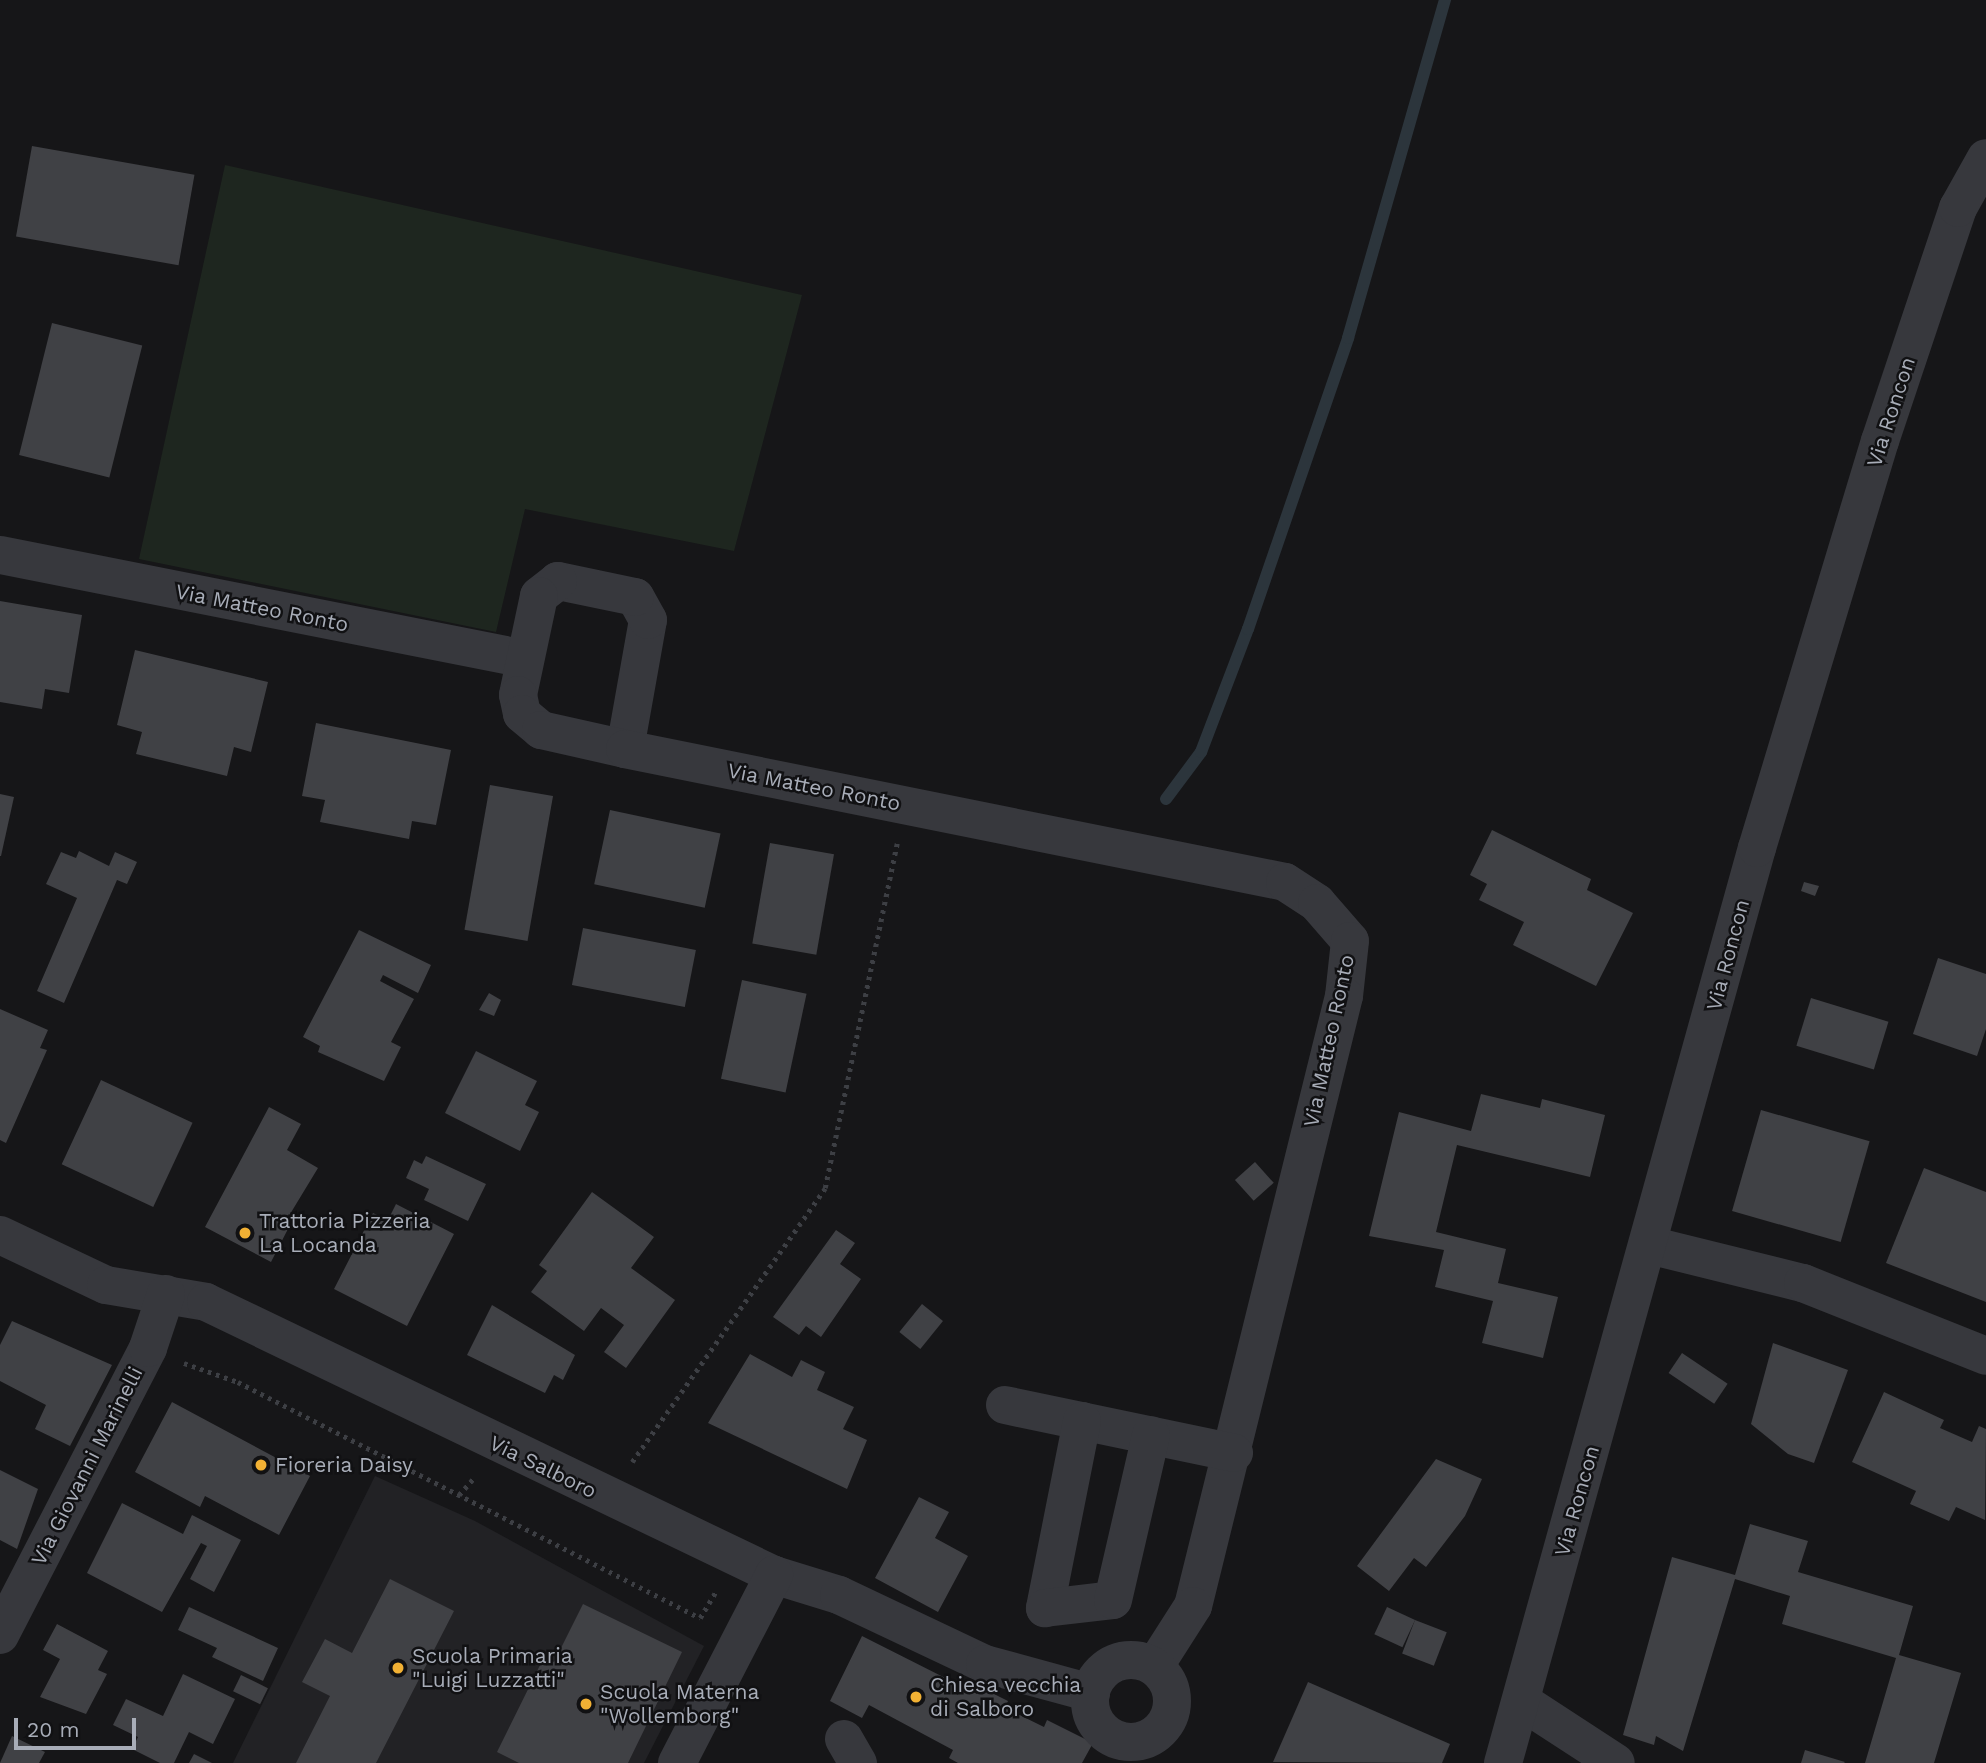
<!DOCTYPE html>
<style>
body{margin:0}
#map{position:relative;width:1986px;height:1763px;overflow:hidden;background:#161618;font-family:"Work Sans",sans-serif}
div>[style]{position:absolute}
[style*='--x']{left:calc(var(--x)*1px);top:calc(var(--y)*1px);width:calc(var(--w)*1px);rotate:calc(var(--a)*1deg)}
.built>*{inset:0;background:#222225}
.green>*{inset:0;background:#1e261f}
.stream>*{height:12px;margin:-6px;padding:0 6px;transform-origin:6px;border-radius:6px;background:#2c353c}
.building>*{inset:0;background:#404145;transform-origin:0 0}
.path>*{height:4.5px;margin-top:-2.25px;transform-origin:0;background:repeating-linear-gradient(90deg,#3d3f44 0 3.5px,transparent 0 8.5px)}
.minor>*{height:38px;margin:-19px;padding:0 19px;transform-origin:19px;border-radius:19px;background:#37383d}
.minor>.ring{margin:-19px;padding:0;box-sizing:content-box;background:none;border:38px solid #37383d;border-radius:50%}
.dots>*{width:19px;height:19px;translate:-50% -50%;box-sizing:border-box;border:4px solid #111113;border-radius:50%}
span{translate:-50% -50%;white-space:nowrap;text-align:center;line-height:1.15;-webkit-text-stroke:5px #111113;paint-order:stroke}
.street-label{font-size:21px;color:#a8adb8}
.poi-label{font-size:21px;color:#a8adb8}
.left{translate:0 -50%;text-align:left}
.scale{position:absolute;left:14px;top:1718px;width:122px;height:32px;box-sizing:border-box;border:4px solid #a8adb8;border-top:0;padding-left:9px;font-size:21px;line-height:24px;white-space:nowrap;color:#a8adb8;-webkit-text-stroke:5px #111113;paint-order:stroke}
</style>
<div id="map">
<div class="built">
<div style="clip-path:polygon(375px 1476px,475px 1521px,704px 1646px,644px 1763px,233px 1763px)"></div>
</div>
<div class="green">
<div style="clip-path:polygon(225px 165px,802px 295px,734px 551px,525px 509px,496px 632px,139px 559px)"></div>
</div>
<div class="stream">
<div style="--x:1166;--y:799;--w:59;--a:-53.3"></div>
<div style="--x:1201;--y:752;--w:132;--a:-69.1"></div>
<div style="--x:1248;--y:629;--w:308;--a:-71"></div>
<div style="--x:1348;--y:338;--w:352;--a:-74"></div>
</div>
<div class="building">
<div style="left:32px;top:146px;width:165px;height:92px;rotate:10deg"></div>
<div style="left:52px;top:323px;width:93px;height:136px;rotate:14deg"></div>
<div style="clip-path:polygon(0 601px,82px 615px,69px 693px,45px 689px,42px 709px,0 702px)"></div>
<div style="clip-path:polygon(135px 650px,268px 682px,251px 752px,234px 747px,227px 776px,136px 754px,142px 732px,117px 725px)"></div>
<div style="clip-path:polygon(316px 723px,451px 750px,436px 825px,412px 821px,409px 839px,320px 822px,325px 800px,302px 796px)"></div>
<div style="left:490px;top:785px;width:64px;height:147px;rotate:10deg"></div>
<div style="clip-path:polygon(0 794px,14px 797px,1px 856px,0 856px)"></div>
<div style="left:610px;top:810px;width:113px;height:76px;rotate:12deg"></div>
<div style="clip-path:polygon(1492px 830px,1591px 879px,1587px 890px,1633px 913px,1596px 986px,1513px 945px,1524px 922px,1479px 900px,1487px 884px,1470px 875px)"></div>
<div style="left:770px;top:843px;width:65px;height:102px;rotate:10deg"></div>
<div style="clip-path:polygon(79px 851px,109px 866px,115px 852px,137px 862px,127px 884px,117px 880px,64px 1003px,37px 991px,77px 898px,46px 884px,61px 852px,76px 858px)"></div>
<div style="clip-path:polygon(1804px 882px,1819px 886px,1815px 896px,1801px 891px)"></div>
<div style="left:583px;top:928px;width:115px;height:58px;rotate:11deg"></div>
<div style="clip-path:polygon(359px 930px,431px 965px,418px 993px,383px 975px,380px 981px,414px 999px,391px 1042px,401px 1047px,384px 1081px,318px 1052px,320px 1046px,303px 1037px)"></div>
<div style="clip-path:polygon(1938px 958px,1986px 974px,1986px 1029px,1977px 1056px,1913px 1034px)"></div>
<div style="left:742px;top:980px;width:66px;height:101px;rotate:12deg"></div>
<div style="clip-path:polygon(489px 993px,501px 1000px,494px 1016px,479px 1010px)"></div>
<div style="left:1811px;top:998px;width:81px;height:50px;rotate:17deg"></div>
<div style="clip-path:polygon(0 1009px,48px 1030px,40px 1048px,47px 1050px,6px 1143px,0 1140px)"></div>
<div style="clip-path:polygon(476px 1051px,537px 1081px,525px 1105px,539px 1112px,520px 1151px,445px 1113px)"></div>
<div style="left:101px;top:1080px;width:101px;height:93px;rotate:25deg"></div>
<div style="clip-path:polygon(1481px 1094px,1540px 1108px,1542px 1099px,1605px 1115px,1590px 1177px,1457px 1145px,1436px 1232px,1506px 1249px,1498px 1283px,1558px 1297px,1543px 1358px,1482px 1343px,1493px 1301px,1435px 1287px,1444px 1250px,1369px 1236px,1399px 1112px,1471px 1131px)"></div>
<div style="clip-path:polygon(269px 1107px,301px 1124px,287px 1150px,318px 1168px,284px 1224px,289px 1227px,271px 1262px,205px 1227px)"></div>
<div style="left:1761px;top:1110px;width:113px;height:105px;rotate:16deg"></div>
<div style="clip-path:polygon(426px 1156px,486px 1184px,468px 1221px,424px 1200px,429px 1189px,406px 1178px,414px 1160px,422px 1164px)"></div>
<div style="left:1255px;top:1162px;width:28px;height:27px;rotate:48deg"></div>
<div style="clip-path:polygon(1924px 1168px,1986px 1192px,1986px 1302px,1886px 1263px)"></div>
<div style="clip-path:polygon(592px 1192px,654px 1237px,631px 1268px,675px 1300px,626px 1368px,604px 1352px,624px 1325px,601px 1308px,584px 1331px,531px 1292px,547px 1271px,539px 1265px)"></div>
<div style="clip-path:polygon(396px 1204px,454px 1234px,407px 1326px,334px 1289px,373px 1213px,388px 1220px)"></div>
<div style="clip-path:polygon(836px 1230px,855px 1243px,840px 1264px,861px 1279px,821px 1337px,806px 1326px,799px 1335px,773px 1317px)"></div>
<div style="left:922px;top:1304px;width:27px;height:36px;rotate:39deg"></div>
<div style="clip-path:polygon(492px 1305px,575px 1355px,563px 1380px,554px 1375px,545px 1393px,467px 1355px)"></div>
<div style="clip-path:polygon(12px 1321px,112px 1365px,70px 1446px,35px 1429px,46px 1405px,0 1381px,0 1345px)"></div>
<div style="clip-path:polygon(1773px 1343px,1848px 1370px,1814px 1463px,1788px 1454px,1751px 1424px)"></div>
<div style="left:1682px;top:1353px;width:55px;height:24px;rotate:34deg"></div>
<div style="clip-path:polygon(750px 1354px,792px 1377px,801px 1360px,825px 1372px,817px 1390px,854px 1407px,843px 1429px,867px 1440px,847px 1489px,708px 1423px)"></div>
<div style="clip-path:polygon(1884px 1392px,1944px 1420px,1940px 1428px,1972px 1442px,1979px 1426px,1986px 1429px,1985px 1520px,1956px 1507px,1949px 1521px,1910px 1504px,1916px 1491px,1852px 1462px)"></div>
<div style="clip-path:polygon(172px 1402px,310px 1476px,279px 1535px,205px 1496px,200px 1507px,135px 1472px)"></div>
<div style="clip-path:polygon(1436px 1459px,1482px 1479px,1465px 1516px,1426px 1567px,1414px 1558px,1389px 1591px,1357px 1566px)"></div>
<div style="clip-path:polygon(0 1470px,38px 1489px,17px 1549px,0 1540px)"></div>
<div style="clip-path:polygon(919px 1497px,949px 1512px,935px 1538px,968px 1556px,938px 1612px,875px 1578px)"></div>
<div style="clip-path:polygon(122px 1503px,183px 1534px,192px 1515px,241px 1540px,214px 1592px,190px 1579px,207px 1546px,201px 1543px,162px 1612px,87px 1573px)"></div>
<div style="clip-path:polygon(1750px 1524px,1808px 1541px,1798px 1572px,1913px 1606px,1899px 1655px,1961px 1673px,1934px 1763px,1865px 1763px,1896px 1658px,1782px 1624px,1790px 1596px,1735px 1579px,1683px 1751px,1656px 1736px,1654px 1745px,1623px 1735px,1672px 1557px,1735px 1575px)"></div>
<div style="clip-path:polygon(390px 1579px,454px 1611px,376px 1763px,296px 1763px,330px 1696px,302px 1682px,325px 1639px,352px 1653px)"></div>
<div style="clip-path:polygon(583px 1604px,682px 1652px,628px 1763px,519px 1763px,497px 1752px,544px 1657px,554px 1662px)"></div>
<div style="clip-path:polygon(189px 1607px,278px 1648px,263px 1681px,212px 1657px,217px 1648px,178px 1630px)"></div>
<div style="left:1387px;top:1607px;width:31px;height:30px;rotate:25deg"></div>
<div style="left:1415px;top:1620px;width:34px;height:36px;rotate:21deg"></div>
<div style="clip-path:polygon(57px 1624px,108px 1651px,98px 1670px,107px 1674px,86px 1714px,40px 1697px,60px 1659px,43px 1650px)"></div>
<div style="clip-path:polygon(862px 1636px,977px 1694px,980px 1687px,1008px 1701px,1005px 1708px,1044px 1727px,1047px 1720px,1093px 1743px,1082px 1763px,958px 1763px,949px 1758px,953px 1750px,869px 1705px,862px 1718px,830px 1701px)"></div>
<div style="clip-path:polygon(183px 1674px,235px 1699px,213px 1744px,189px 1732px,174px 1763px,160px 1763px,132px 1749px,138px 1737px,113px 1725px,126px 1699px,163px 1716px)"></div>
<div style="left:241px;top:1675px;width:30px;height:18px;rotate:26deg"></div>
<div style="clip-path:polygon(1308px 1682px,1450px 1744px,1442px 1763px,1273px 1762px)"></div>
<div style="clip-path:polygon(12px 1736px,45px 1752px,39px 1763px,0 1763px)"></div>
<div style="clip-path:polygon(1805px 1750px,1845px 1762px,1844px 1763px,1801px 1763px)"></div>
<div style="clip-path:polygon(194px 1754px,212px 1763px,189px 1763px)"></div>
</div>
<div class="path">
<div style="--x:184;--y:1363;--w:57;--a:19.4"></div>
<div style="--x:238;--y:1382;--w:519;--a:27.06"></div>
<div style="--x:700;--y:1618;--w:31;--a:-59"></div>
<div style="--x:632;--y:1462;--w:335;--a:-54.8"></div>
<div style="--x:825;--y:1188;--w:352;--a:-78.2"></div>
<div style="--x:459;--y:1495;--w:21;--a:-49"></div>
</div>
<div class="minor">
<div style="--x:0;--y:555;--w:535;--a:11.2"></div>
<div style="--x:625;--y:749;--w:131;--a:-79.9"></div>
<div style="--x:648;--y:620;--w:26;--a:-119"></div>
<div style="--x:635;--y:597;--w:79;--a:-168.3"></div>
<div style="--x:558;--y:581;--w:24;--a:142"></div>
<div style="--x:539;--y:596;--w:101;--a:102"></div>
<div style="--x:518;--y:695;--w:19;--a:78"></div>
<div style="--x:522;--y:714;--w:25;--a:40"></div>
<div style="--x:541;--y:730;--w:86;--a:12.7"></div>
<div style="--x:625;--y:749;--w:673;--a:11.39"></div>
<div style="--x:1285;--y:882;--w:38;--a:33"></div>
<div style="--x:1317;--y:903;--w:50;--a:49"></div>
<div style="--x:1350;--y:941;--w:55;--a:96.2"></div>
<div style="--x:1344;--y:996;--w:628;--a:103.9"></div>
<div style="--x:1193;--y:1606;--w:72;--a:122.6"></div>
<div style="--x:0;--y:1235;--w:117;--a:25.3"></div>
<div style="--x:106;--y:1285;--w:101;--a:9.6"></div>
<div style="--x:206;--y:1302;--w:630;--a:25.67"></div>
<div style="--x:774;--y:1575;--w:68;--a:17.1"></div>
<div style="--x:839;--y:1595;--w:161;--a:25.3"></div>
<div style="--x:985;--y:1664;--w:110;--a:15.3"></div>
<div style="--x:1649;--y:1245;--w:159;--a:13.9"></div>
<div style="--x:1803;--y:1283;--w:197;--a:21.7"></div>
<div style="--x:1005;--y:1405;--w:234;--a:11.8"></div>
<div style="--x:1082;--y:1421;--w:191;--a:101.2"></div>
<div style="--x:1045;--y:1608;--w:68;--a:-6.7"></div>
<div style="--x:1113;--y:1600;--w:169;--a:-77"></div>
<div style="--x:0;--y:1635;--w:323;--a:-62.7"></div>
<div style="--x:148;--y:1348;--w:57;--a:-71.6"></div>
<div class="ring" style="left:1090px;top:1660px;width:44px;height:44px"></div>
<div style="--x:1521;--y:1701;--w:113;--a:33.1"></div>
<div style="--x:844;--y:1739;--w:28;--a:60"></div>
<div style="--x:677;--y:1763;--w:212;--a:-62.7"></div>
<div style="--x:1503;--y:1763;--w:950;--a:-74.49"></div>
<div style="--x:1757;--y:848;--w:425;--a:-73.2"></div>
<div style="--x:1880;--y:441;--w:246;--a:-71.5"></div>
<div style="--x:1958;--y:208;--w:57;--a:-60.8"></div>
</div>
<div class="dots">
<div style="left:245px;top:1233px;background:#f2b134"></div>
<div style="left:261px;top:1465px;background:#f2b134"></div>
<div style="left:398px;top:1668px;background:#f2b134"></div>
<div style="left:916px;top:1697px;background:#f2b134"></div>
<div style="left:586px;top:1704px;background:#f2b134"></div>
</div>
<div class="street-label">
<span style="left:1891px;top:412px;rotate:-72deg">Via Roncon</span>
<span style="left:262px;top:608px;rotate:11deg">Via Matteo Ronto</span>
<span style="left:814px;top:787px;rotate:11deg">Via Matteo Ronto</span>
<span style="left:1728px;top:955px;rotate:-75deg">Via Roncon</span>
<span style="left:1329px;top:1041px;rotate:-78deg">Via Matteo Ronto</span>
<span style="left:87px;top:1466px;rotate:-63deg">Via Giovanni Marinelli</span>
<span style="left:543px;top:1467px;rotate:26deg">Via Salboro</span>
<span style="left:1577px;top:1501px;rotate:-74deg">Via Roncon</span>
</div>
<div class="poi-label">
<span class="left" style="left:259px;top:1233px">Trattoria Pizzeria<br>La Locanda</span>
<span class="left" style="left:275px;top:1465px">Fioreria Daisy</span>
<span class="left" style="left:412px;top:1668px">Scuola Primaria<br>"Luigi Luzzatti"</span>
<span class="left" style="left:930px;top:1697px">Chiesa vecchia<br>di Salboro</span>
<span class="left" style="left:600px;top:1704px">Scuola Materna<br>"Wollemborg"</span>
</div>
<div class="scale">20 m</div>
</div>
